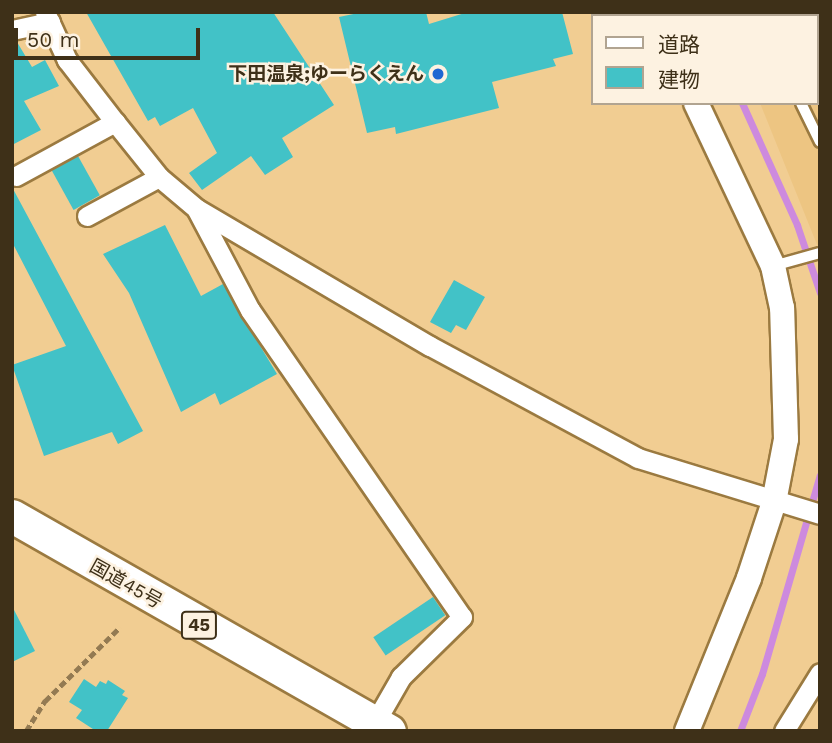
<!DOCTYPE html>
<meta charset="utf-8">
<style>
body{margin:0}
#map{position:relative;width:832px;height:743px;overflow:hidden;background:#f1cd92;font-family:"Work Sans","Noto Sans JP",sans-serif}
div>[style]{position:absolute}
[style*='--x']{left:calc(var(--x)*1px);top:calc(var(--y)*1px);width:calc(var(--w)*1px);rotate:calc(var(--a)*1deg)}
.built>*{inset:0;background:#edc582}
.stream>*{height:7px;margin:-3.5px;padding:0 3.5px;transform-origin:3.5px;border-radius:3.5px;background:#cd8ade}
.building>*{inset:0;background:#42c2c7;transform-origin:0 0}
.path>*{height:4.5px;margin-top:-2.25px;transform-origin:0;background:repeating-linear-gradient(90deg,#937a52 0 7px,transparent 0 10.5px)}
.roads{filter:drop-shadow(2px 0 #9b7a40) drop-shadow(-2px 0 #9b7a40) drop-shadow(0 2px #9b7a40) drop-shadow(0 -2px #9b7a40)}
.service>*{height:10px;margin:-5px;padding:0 5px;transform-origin:5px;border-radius:5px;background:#fff}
.minor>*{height:19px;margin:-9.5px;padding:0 9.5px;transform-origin:9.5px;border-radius:9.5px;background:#fff}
.tertiary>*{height:24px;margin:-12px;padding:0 12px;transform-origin:12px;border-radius:12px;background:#fff}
.trunk>*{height:33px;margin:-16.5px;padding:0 16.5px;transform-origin:16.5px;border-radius:16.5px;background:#fff}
.dots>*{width:19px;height:19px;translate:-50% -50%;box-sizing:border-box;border:4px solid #fdf2e1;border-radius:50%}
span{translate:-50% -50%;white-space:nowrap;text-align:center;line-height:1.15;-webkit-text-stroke:5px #fdf2e1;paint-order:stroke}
.shield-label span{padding:2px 5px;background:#fdf2e1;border:2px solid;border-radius:5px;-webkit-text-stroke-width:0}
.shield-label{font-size:18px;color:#3e3018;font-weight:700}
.poi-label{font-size:19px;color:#3e3018;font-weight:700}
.right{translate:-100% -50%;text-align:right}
.street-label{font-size:19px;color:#3e3018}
.frame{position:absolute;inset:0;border:14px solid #3e3018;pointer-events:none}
.legend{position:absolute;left:591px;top:14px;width:228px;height:91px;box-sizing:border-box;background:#fdf2e1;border:2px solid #b1a491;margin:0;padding:9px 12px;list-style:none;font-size:21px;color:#3e3018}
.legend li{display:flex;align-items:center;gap:14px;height:35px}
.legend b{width:35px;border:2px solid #b1a491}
.scale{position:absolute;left:14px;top:28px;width:186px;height:32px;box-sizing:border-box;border:4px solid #3e3018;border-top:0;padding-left:9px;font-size:21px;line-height:24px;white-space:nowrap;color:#3e3018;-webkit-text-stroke:5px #fdf2e1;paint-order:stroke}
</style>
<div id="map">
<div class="built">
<div style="clip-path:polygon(717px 12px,820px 12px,820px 252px,760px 103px,816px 103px,816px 16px)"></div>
</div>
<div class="stream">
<div style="--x:697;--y:12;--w:4;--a:63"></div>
<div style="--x:742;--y:103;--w:134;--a:65.7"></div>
<div style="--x:797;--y:225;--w:72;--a:71.3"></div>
<div style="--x:740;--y:731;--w:61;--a:-68.9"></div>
<div style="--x:762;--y:674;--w:207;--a:-73.8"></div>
</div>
<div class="building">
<div style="clip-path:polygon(86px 12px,273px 12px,334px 105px,282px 138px,293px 157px,265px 175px,251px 156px,202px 190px,189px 173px,217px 153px,193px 108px,160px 126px,155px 117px,148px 121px)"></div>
<div style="clip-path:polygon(363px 12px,426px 12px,429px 24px,468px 12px,562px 12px,573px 54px,553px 59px,556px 66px,492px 82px,499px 108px,396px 134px,395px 127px,367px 133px,339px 17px)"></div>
<div style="clip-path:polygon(12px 42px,17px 42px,32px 67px,45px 60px,59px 86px,24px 101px,41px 130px,12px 145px)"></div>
<div style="left:78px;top:156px;width:45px;height:30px;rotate:61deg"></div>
<div style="clip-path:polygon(12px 187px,143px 431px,118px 444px,112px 432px,44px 456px,12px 365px,66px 346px,12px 242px)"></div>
<div style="clip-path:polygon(165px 225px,201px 296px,223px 284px,277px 374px,220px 405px,215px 393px,181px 412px,129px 293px,103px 254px)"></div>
<div style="clip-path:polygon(454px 280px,485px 297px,466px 330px,456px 325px,451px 333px,430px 322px)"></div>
<div style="left:433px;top:597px;width:22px;height:72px;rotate:56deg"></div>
<div style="clip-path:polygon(12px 606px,35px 651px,12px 662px)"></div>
<div style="clip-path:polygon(84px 679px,96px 687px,100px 681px,106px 684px,108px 680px,125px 691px,122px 695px,128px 698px,107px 731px,96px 731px,76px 718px,82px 710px,69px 702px)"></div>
</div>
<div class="path">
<div style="--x:26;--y:731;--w:36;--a:-58"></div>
<div style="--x:45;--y:701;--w:105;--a:-44.6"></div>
</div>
<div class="roads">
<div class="service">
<div style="--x:756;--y:12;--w:4;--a:63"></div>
<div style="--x:801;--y:103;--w:43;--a:64"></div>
<div style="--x:773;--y:266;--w:49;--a:-15.5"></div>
</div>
<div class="minor">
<div style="--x:45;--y:12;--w:53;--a:65.4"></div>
<div style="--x:67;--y:60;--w:78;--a:52.3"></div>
<div style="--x:115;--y:122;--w:70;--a:51.3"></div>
<div style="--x:159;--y:177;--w:50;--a:40.1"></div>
<div style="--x:197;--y:209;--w:270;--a:30.5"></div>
<div style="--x:430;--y:346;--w:236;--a:28.3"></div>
<div style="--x:638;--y:458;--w:190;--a:17.1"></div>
<div style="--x:12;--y:30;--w:39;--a:-12"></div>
<div style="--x:16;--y:176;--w:113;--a:-28.6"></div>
<div style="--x:197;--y:210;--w:113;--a:62.1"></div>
<div style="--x:250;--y:310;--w:373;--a:55.4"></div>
<div style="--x:462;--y:617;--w:86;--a:135.5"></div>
<div style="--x:401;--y:677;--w:54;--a:119.9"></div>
<div style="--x:87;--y:216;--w:82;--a:-28.4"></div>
<div style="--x:784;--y:731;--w:68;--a:-58.2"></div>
</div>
<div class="tertiary">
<div style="--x:650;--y:12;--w:4;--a:63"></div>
<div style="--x:687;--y:731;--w:165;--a:-67.9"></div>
<div style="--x:749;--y:578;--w:80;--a:-71.8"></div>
<div style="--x:774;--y:502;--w:64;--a:-79.2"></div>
<div style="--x:786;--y:439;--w:131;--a:-91.7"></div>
<div style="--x:782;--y:308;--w:43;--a:-102.1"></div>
<div style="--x:773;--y:266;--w:180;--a:-115.3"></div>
</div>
<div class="trunk">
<div style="--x:12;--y:516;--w:434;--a:29.7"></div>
</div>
</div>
<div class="dots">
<div style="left:438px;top:74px;background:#1f67d2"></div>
</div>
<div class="shield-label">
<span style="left:199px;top:625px">45</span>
</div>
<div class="poi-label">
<span class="right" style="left:424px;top:74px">下田温泉;ゆーらくえん</span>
</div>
<div class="street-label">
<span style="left:126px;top:584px;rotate:29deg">国道45号</span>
</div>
<div class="frame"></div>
<ul class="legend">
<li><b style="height:9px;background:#fff"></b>道路</li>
<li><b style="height:19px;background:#42c2c7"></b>建物</li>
</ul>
<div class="scale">50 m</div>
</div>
